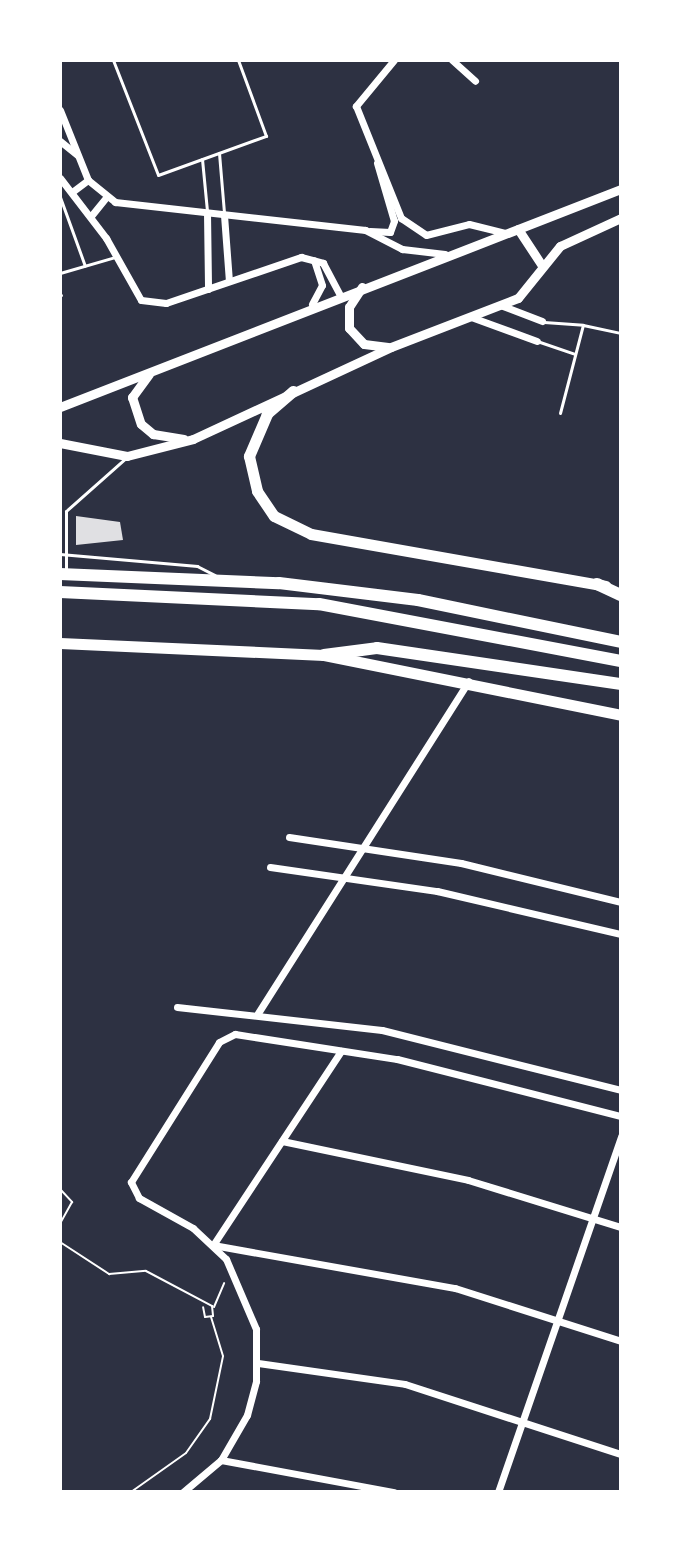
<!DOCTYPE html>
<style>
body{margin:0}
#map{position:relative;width:681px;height:1552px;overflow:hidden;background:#2d3142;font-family:"IBM Plex Sans",sans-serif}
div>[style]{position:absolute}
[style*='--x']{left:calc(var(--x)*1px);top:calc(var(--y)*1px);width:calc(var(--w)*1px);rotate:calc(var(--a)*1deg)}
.building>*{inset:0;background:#e0e0e3}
.path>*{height:2px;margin:-1px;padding:0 1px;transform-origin:1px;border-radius:1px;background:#fff}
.service>*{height:3px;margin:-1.5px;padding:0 1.5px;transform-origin:1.5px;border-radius:1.5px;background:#fff}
.minor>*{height:7px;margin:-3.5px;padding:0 3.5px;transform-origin:3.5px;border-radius:3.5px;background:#fff}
.secondary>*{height:9px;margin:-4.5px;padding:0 4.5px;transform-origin:4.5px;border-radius:4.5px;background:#fff}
.primary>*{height:11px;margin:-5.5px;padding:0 5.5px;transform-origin:5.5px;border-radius:5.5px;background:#fff}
.motorway>*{height:12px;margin:-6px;padding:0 6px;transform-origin:6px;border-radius:6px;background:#fff}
span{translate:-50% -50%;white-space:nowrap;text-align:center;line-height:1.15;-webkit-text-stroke:8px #fff;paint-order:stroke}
.frame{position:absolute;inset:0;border:62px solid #fff;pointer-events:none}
</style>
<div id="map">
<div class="building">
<div style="clip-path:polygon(76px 516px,120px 522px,123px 540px,76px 545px)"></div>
</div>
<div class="path">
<div style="--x:60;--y:1189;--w:18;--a:47"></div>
<div style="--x:72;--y:1202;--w:25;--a:119"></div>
<div style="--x:60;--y:1242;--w:59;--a:33.1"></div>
<div style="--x:109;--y:1274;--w:37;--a:-5"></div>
<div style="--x:146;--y:1271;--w:75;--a:27.9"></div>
<div style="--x:212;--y:1306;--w:10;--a:84"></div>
<div style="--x:213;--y:1316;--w:8;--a:173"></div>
<div style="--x:205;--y:1317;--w:10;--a:-101"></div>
<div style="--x:214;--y:1307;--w:26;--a:-67"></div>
<div style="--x:131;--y:1492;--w:67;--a:-35.3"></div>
<div style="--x:186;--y:1453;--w:42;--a:-54.8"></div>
<div style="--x:210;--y:1419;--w:64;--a:-78.3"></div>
<div style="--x:223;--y:1356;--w:41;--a:-107.1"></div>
</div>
<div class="service">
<div style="--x:113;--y:60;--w:123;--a:68.6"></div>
<div style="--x:158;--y:175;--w:115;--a:-19.9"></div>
<div style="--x:266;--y:136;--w:81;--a:-110.2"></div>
<div style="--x:219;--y:153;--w:59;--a:85.2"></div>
<div style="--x:202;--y:159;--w:52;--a:84.5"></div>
<div style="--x:60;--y:197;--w:73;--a:70.1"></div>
<div style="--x:60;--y:273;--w:57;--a:-16.2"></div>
<div style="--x:60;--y:295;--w:1;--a:0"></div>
<div style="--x:544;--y:322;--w:39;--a:4"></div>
<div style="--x:537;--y:341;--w:39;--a:19"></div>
<div style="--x:560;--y:413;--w:91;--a:-75.4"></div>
<div style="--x:583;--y:325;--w:39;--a:12"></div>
<div style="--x:60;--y:554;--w:138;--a:5"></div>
<div style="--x:197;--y:566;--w:20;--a:27"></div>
<div style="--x:66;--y:570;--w:59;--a:-90"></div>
<div style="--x:66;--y:511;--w:80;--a:-41.5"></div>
</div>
<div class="minor">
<div style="--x:394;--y:60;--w:60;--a:129.6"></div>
<div style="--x:356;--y:106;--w:121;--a:68.1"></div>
<div style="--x:401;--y:218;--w:30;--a:34"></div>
<div style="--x:426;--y:235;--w:44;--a:-14.3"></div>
<div style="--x:469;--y:224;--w:37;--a:14"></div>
<div style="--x:452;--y:60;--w:31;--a:42"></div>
<div style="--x:60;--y:110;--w:75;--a:68.2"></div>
<div style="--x:88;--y:180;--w:35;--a:39"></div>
<div style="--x:115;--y:202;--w:252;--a:6.4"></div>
<div style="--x:365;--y:230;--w:42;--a:27.2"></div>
<div style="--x:402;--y:249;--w:43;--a:6.6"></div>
<div style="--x:60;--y:141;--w:22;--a:39"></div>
<div style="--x:377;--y:163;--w:60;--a:73.7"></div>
<div style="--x:60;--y:178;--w:76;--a:52.5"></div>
<div style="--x:106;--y:238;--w:71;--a:60.6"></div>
<div style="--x:141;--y:300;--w:25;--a:7"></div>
<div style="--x:166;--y:303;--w:143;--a:-18.8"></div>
<div style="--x:301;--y:257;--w:23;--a:15"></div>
<div style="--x:323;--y:263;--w:36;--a:62"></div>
<div style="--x:72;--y:192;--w:20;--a:-37"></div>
<div style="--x:207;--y:213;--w:76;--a:89.2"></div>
<div style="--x:224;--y:215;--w:66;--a:85.7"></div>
<div style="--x:91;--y:216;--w:22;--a:-51"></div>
<div style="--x:370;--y:231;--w:20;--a:3"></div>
<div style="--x:390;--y:232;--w:12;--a:-70"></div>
<div style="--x:312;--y:304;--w:21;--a:-62"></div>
<div style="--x:322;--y:285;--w:26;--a:-108"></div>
<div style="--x:500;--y:305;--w:45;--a:20.9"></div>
<div style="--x:471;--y:317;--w:70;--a:20"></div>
<div style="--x:289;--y:837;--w:174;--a:8.6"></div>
<div style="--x:461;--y:863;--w:165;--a:13.7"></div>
<div style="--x:270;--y:867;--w:169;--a:8.2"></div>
<div style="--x:437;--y:891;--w:189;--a:13.2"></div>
<div style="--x:177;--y:1007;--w:206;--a:6.4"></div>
<div style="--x:382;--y:1030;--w:246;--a:14.1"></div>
<div style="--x:258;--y:1013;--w:393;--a:-57.6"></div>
<div style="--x:341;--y:1051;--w:232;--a:123.4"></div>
<div style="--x:213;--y:1245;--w:246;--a:10.1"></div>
<div style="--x:455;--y:1288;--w:174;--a:17.7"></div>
<div style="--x:282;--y:1141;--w:190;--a:11.8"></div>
<div style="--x:468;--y:1180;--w:160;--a:17.1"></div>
<div style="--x:258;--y:1363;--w:148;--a:8.1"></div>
<div style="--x:405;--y:1384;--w:227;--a:18"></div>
<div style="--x:221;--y:1460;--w:176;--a:10.5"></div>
<div style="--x:183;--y:1492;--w:50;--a:-40.1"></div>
<div style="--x:221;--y:1460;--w:52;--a:-60"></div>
<div style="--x:247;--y:1415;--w:35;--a:-75"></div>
<div style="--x:256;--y:1381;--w:52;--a:-90"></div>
<div style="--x:256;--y:1329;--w:76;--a:-113.2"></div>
<div style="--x:226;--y:1259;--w:45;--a:-136.8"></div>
<div style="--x:193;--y:1228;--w:62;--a:-150.9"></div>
<div style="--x:139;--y:1198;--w:18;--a:-117"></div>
<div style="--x:131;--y:1182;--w:165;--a:-57.8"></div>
<div style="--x:219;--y:1042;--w:18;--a:-27"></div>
<div style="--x:235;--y:1034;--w:164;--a:8.8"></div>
<div style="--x:397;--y:1059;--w:231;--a:14.3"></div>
<div style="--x:498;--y:1492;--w:377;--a:-70.9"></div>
</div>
<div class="secondary">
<div style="--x:518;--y:229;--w:42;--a:56.7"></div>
<div style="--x:362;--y:287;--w:24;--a:123"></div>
<div style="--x:349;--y:307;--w:21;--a:90"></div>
<div style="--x:349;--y:328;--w:22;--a:47"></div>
<div style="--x:364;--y:344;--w:24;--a:7"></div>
<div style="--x:149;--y:374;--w:29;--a:126"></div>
<div style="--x:132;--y:397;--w:28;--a:72"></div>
<div style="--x:141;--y:424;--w:16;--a:40"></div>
<div style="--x:153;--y:434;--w:31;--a:9"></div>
<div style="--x:60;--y:407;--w:602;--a:-21.24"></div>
<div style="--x:60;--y:443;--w:68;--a:11"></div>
<div style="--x:127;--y:456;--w:68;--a:-14.4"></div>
<div style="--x:193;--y:439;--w:218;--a:-24.9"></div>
<div style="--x:391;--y:347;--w:136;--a:-21.1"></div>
<div style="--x:518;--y:298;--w:67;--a:-51.1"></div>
<div style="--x:560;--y:246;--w:67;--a:-24.7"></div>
</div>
<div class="primary">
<div style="--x:293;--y:391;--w:35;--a:139"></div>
<div style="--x:267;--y:414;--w:46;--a:113.2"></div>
<div style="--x:249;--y:456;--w:36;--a:77"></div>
<div style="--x:257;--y:491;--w:30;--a:56"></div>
<div style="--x:274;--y:516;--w:41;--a:25.9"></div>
<div style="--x:311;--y:534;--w:299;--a:10"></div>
<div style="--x:60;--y:643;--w:264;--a:2.6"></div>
<div style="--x:324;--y:655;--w:303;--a:11.4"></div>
</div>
<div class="motorway">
<div style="--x:60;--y:574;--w:219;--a:2.4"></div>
<div style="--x:279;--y:583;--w:140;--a:7"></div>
<div style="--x:418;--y:600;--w:207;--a:11.7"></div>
<div style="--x:597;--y:584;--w:26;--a:25"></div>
<div style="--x:60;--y:592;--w:259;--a:2.7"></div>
<div style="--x:319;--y:604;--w:307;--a:10.7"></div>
<div style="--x:324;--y:655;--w:53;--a:-7.5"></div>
<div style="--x:377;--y:648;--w:247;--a:8.4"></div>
</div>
<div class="frame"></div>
</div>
